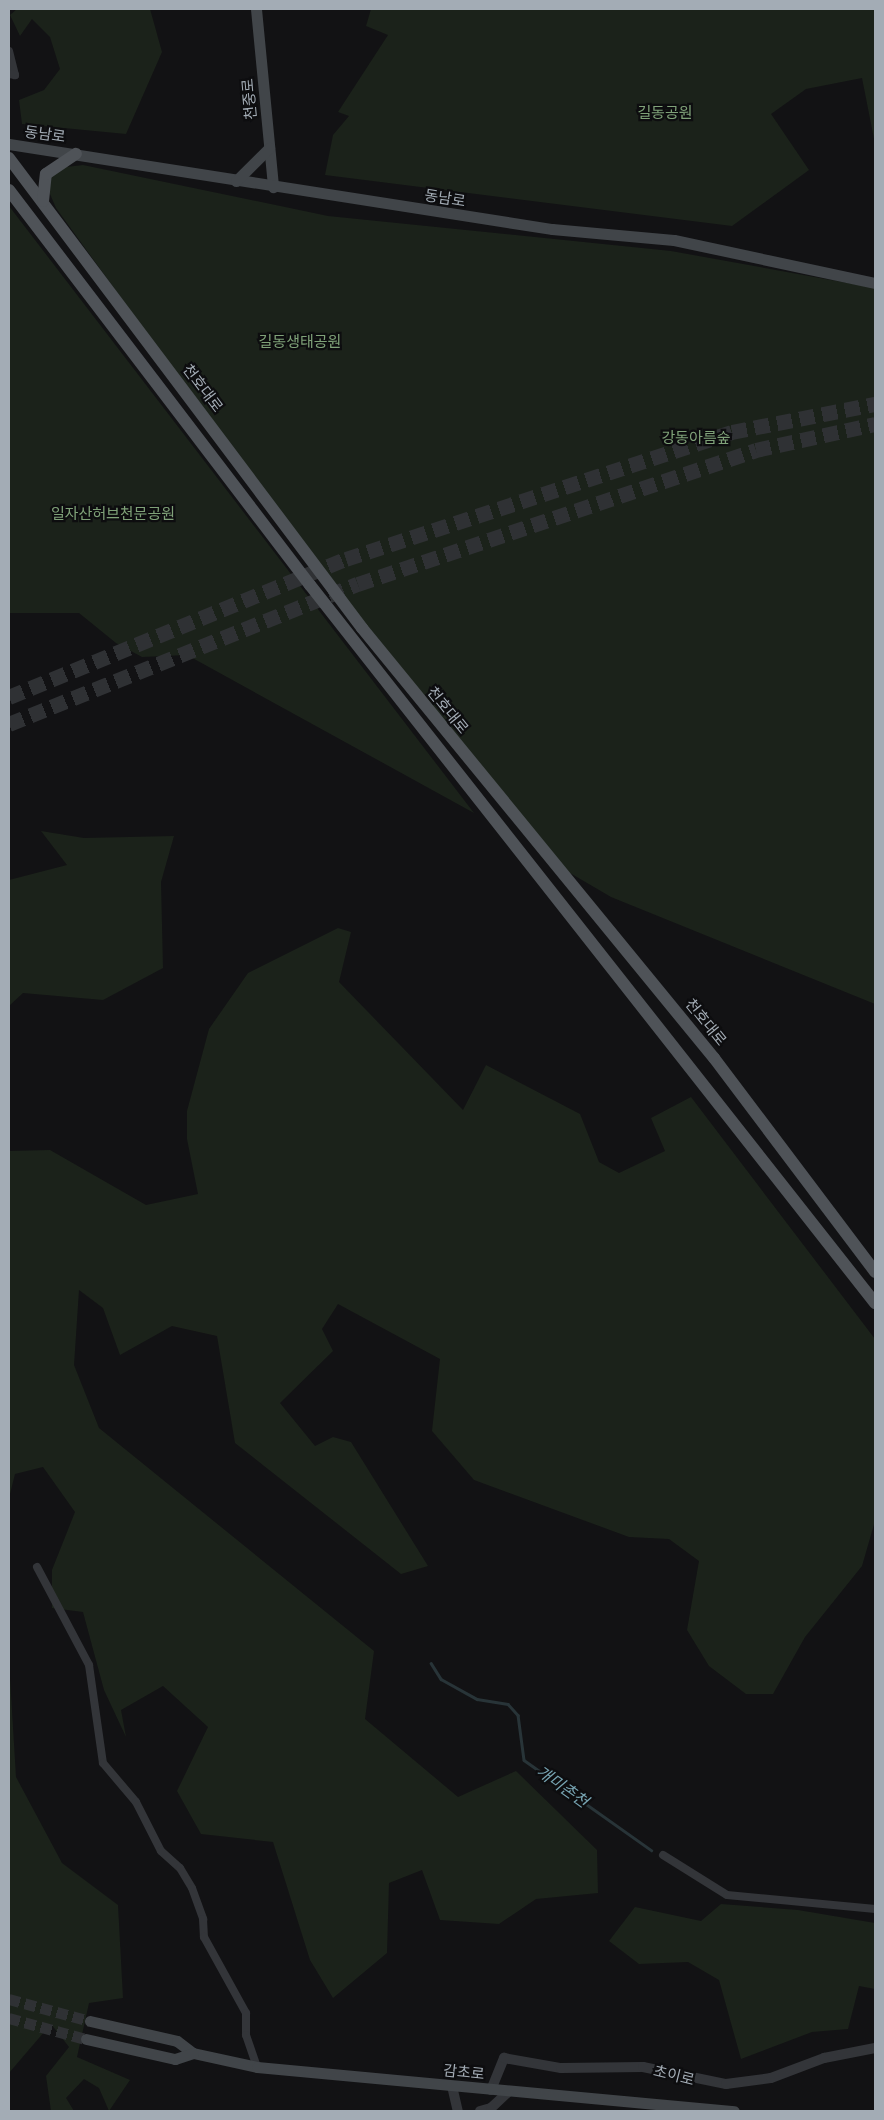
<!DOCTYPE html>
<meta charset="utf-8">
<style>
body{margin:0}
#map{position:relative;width:884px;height:2120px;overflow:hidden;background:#121214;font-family:Arial,"Noto Sans KR",sans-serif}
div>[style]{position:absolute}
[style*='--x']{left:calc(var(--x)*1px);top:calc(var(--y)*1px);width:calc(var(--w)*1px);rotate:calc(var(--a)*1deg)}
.green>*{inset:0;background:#1b221a}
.stream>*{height:2.5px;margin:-1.25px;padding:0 1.25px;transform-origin:1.25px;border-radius:1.25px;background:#283438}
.secondary-tunnel>*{height:11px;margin-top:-5.5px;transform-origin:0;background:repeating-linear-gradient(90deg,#2f3134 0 11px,transparent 0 16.5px)}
.motorway-tunnel>*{height:15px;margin-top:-7.5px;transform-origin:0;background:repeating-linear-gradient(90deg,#2f3134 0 15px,transparent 0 23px)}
.minor>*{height:8px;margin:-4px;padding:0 4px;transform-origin:4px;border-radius:4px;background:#333539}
.tertiary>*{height:10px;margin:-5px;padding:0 5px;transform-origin:5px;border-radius:5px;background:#333539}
.secondary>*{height:11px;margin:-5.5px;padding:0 5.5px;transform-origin:5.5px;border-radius:5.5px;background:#414549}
.primary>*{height:12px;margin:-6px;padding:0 6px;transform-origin:6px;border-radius:6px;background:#4f5358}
span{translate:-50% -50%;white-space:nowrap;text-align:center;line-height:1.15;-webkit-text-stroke:4.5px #0d0d0f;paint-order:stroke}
.street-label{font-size:15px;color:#a3acb5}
.park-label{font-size:15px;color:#7fa178}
.water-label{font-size:16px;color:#77a4b2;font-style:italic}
.frame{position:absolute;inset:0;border:10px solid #a3acb5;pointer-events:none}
</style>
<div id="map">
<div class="green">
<div style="clip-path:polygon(17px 9px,150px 9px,162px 52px,126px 134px,22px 124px,19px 100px,44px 90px,60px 69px,50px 37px,32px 19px,20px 36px,10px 15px)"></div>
<div style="clip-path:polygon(371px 9px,875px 9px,875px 144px,862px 78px,806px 89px,771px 114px,809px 170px,732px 226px,325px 175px,333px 135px,349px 116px,338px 112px,388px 35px,366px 26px)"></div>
<div style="clip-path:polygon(83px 165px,328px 216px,671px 251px,875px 288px,875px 1004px,611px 897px,541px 856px,324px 578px,56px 208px,47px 187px,50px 176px,58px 168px)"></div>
<div style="clip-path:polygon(9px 206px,474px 813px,187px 655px,142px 657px,116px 643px,79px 613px,9px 613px)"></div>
<div style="clip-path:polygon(41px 831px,84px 838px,174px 836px,161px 882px,163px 968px,103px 1000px,23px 993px,9px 1006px,9px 880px,67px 865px)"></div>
<div style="clip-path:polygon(338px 928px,351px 932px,339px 982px,463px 1110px,486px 1065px,580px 1114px,599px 1162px,619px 1173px,665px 1151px,651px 1118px,691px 1097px,875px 1339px,875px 1521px,862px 1566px,805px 1637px,773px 1694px,746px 1694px,709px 1666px,687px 1630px,699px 1561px,669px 1539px,629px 1537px,474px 1480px,432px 1431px,440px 1359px,338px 1304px,322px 1329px,333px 1351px,280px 1403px,315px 1446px,333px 1437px,351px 1442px,428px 1566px,401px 1574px,235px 1443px,217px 1336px,172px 1326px,120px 1355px,103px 1308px,79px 1290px,74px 1365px,99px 1428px,374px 1651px,365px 1719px,458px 1797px,516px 1771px,597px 1850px,598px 1893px,536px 1899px,499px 1924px,440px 1920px,422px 1870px,389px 1883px,387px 1953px,333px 1998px,310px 1960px,273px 1842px,201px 1834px,177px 1791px,208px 1727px,163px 1686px,121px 1710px,126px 1737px,104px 1690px,83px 1612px,52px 1608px,52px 1570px,75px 1512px,43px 1467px,15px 1474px,9px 1498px,9px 1151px,50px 1150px,146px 1205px,198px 1194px,187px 1139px,187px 1111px,209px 1029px,248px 973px)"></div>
<div style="clip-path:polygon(9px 1661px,16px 1777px,62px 1863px,118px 1905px,123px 1998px,89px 2003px,77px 2057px,130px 2080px,109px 2111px,99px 2088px,84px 2079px,66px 2098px,74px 2111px,51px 2111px,46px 2076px,69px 2047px,51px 2024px,9px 2073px)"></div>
<div style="clip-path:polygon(721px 1904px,798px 1910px,875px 1923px,875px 1989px,859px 1986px,848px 2029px,812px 2032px,741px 2059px,719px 1980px,688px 1962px,639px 1964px,609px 1941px,635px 1907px,701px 1921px)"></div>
</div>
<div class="stream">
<div style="--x:431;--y:1663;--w:19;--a:58"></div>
<div style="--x:441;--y:1679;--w:41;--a:29.1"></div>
<div style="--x:477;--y:1699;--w:31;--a:9"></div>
<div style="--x:508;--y:1704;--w:15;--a:48"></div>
<div style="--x:518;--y:1715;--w:45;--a:82.4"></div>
<div style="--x:524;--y:1760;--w:156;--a:35.3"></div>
</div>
<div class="secondary-tunnel">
<div style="--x:9;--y:1999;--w:84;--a:15.2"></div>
<div style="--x:9;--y:2018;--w:80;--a:15.3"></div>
</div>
<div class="motorway-tunnel">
<div style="--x:9;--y:697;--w:364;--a:-22.3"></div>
<div style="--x:346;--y:559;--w:406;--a:-18.2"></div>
<div style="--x:732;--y:432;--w:146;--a:-11.1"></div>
<div style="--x:9;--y:724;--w:376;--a:-21.9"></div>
<div style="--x:358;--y:584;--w:420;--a:-18.6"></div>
<div style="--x:756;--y:450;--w:122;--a:-12.3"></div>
</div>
<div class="minor">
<div style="--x:9;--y:51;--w:25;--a:76"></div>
<div style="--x:15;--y:75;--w:6;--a:-171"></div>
<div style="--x:37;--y:1567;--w:111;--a:62"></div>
<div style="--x:89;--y:1665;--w:99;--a:81.9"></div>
<div style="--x:103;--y:1763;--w:51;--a:49.8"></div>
<div style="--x:136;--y:1802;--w:55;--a:63"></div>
<div style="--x:161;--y:1851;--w:25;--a:42"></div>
<div style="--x:180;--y:1868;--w:23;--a:59"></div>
<div style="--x:192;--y:1888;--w:33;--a:70"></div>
<div style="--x:203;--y:1919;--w:18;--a:87"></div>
<div style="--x:204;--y:1937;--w:87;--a:61.1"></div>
<div style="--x:246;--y:2013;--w:22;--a:90"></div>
<div style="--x:246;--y:2035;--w:34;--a:71"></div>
<div style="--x:663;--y:1855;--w:75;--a:32"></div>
<div style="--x:727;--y:1895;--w:149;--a:5.4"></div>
</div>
<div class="tertiary">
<div style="--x:452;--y:2086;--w:26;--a:77"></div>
<div style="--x:491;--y:2090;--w:35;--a:-68"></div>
<div style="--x:504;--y:2058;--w:58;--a:10"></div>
<div style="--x:561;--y:2068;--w:82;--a:-0.7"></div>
<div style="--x:643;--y:2067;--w:85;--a:11.6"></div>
<div style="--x:726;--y:2084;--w:45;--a:-7.6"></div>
<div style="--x:771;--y:2078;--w:57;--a:-20.7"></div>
<div style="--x:824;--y:2058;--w:52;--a:-11.1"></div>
<div style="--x:480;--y:2111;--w:11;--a:-15"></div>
<div style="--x:491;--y:2108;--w:23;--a:-43"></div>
</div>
<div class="secondary">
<div style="--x:256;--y:9;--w:179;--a:84.5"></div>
<div style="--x:9;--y:144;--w:550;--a:8.9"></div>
<div style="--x:552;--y:229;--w:122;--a:5.2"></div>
<div style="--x:674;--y:240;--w:206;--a:12.1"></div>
<div style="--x:236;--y:181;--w:47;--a:-45"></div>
<div style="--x:90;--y:2021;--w:89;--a:12.9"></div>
<div style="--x:177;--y:2041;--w:20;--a:37"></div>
<div style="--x:193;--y:2053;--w:66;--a:12.3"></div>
<div style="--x:257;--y:2067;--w:479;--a:5.3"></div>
<div style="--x:86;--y:2039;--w:91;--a:12.7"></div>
<div style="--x:175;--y:2059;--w:19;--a:-18"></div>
</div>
<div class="primary">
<div style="--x:9;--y:158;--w:588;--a:53.09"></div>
<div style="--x:362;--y:628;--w:556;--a:50.7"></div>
<div style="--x:714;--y:1058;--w:268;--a:53"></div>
<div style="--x:9;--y:190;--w:497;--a:52.7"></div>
<div style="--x:310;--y:585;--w:914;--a:51.8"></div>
<div style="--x:43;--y:201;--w:27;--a:-84"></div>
<div style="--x:46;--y:174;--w:36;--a:-34"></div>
</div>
<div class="street-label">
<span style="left:249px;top:99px;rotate:-95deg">천중로</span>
<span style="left:45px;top:134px;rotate:8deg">동남로</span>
<span style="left:445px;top:198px;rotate:9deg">동남로</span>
<span style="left:203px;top:388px;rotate:53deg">천호대로</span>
<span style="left:448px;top:710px;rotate:51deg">천호대로</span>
<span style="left:706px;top:1022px;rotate:51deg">천호대로</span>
<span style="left:464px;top:2072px;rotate:6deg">감초로</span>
<span style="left:674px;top:2075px;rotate:14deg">초이로</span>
</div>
<div class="park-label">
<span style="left:665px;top:113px">길동공원</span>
<span style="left:300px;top:342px">길동생태공원</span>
<span style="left:696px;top:438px">강동아름숲</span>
<span style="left:113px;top:514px">일자산허브천문공원</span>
</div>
<div class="water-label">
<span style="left:562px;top:1787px;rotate:35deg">개미촌천</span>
</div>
<div class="frame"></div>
</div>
